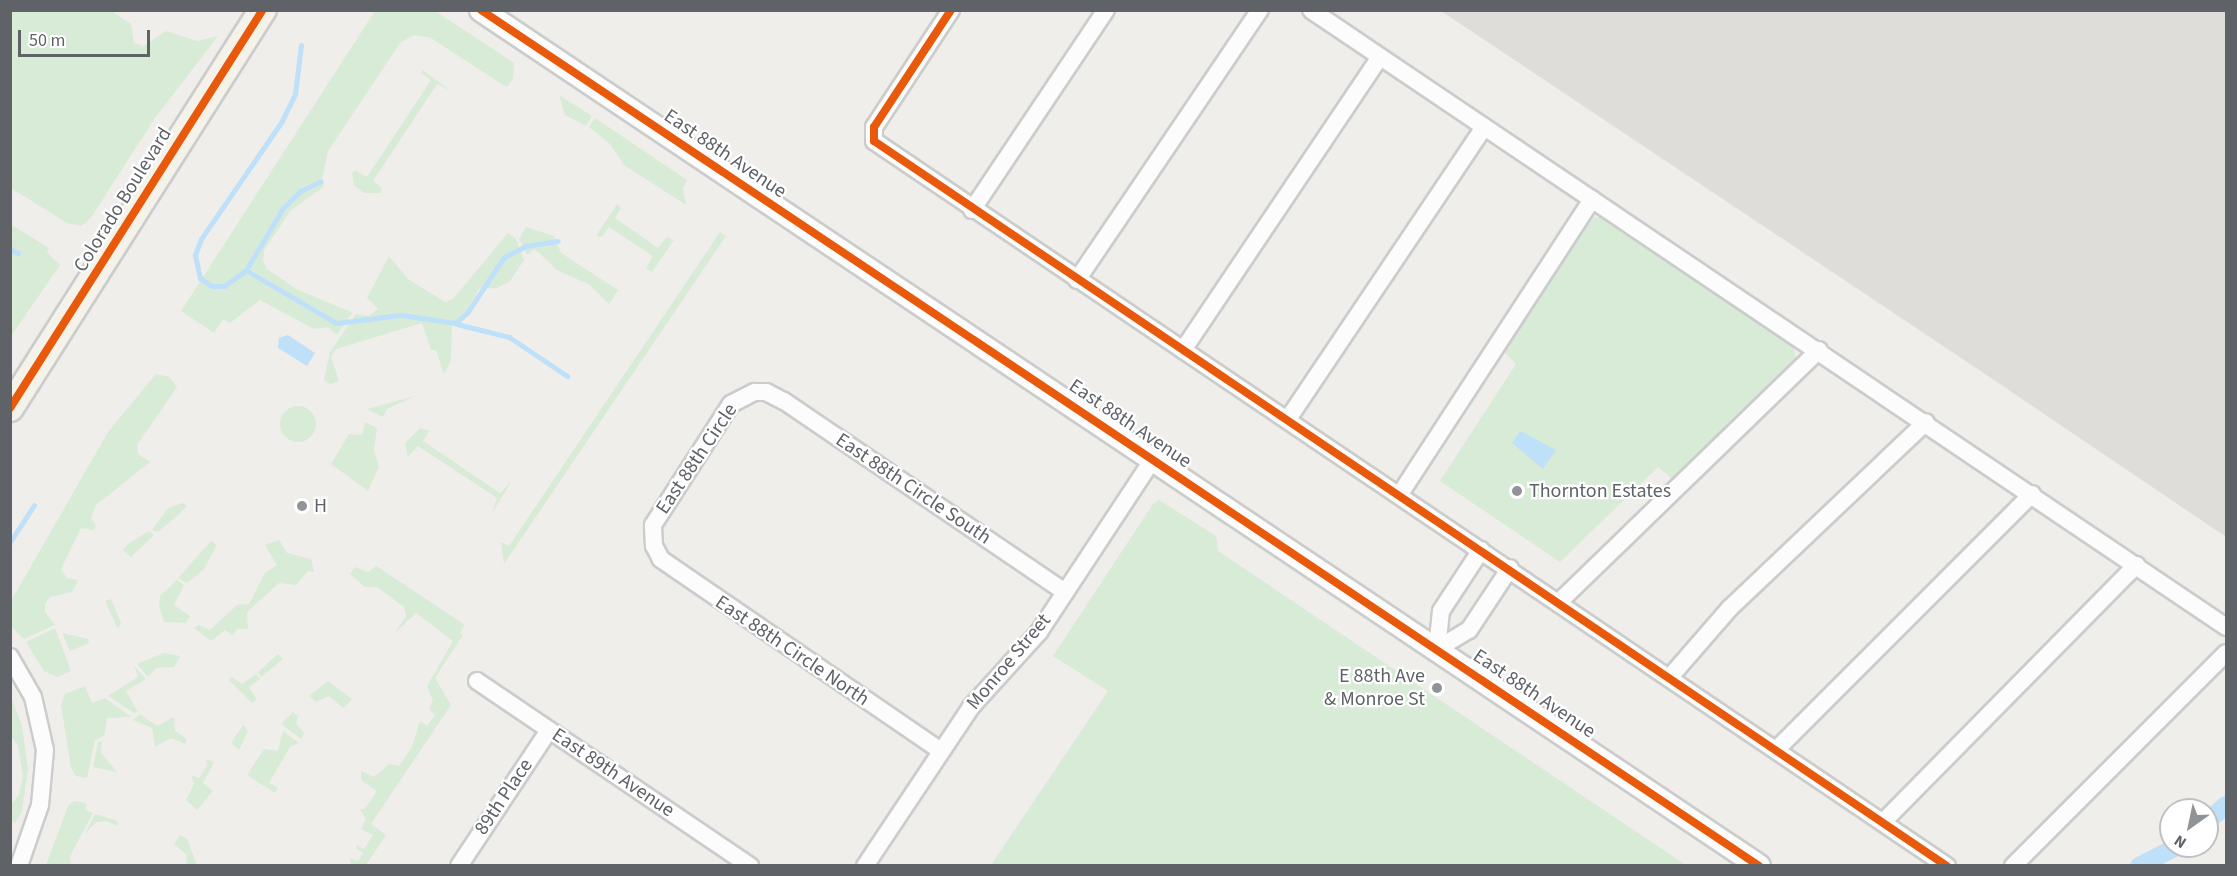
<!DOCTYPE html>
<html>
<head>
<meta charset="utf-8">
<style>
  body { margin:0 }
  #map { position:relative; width:2237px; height:876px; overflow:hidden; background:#efeeea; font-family:"Source Sans 3",sans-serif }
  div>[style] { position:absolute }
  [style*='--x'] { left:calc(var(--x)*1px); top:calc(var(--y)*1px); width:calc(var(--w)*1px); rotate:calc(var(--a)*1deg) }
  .industrial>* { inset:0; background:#dfddda }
  .green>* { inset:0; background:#d8ebd6 }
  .round { border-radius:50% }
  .water>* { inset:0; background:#bfe0f9 }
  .stream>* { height:5px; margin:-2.5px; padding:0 2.5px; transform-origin:2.5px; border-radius:2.5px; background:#bfe0f9 }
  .canal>* { height:18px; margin:-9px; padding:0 9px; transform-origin:9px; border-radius:9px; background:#bfe0f9 }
  .roads { filter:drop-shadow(2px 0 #cbcccc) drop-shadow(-2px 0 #cbcccc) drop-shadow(0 2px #cbcccc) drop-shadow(0 -2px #cbcccc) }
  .minor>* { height:16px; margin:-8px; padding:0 8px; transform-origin:8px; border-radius:8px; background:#fdfcfc }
  .secondary>* { height:22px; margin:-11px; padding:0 11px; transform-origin:11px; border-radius:11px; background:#fdfcfc }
  .primary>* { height:26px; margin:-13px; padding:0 13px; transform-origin:13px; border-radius:13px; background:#f4f2e9 }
  .cycleway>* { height:8px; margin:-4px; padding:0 4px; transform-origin:4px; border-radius:4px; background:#e8590c }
  .dots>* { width:16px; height:16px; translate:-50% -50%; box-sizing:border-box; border:3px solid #fff; border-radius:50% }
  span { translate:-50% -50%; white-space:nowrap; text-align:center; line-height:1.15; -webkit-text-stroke:4.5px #fff; paint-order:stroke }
  .street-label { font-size:20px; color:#5f6368 }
  .poi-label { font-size:20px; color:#5f6368 }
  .left { translate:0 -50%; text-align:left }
  .right { translate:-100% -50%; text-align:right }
  .frame { position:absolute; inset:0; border:12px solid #5f6368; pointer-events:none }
  .north { position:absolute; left:2159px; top:798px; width:60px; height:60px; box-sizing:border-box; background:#fff; border:2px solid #bfc1c3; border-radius:50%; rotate:213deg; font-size:16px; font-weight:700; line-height:24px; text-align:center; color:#5f6368 }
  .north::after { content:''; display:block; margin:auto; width:21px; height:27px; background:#919496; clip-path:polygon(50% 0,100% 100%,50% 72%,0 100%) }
  .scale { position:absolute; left:18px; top:30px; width:132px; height:27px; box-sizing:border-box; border:3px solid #5f6368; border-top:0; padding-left:8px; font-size:18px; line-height:21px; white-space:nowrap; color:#5f6368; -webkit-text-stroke:4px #fff; paint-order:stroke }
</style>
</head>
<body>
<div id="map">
  <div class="industrial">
    <i style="clip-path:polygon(1441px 11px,2226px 11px,2226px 537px,2003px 386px)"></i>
  </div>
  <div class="green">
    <i style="clip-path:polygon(10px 11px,111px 11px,131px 24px,134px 43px,144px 46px,166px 31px,197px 41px,218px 36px,155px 118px,90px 219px,81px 226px,67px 223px,11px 188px)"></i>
    <i style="clip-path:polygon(375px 11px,435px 11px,514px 63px,513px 79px,507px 87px,503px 85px,431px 38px,414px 35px,400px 43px,328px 151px,322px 179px,301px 188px,282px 206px,244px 270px,324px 319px,344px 325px,337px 335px,328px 327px,314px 329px,260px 300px,230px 323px,223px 319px,214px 333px,181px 311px)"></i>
    <i style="clip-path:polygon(423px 70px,451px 91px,437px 84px,373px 181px,382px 188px,381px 193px,364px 193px,354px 185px,352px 173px,355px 170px,367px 177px,431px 80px,421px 73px)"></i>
    <i style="clip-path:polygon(559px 95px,592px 116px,586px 126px,565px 115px)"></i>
    <i style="clip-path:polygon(595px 118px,687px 180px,683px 188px,686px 205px,624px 165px,610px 144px,589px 127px)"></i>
    <i style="clip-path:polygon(322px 183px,324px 187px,291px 210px,264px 250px,263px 261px,267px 269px,296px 289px,353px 313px,344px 323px,332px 320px,249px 268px,291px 200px,306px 188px)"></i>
    <i style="clip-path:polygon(617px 204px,621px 208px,615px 218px,658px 248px,667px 237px,674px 240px,652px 272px,646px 268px,653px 256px,609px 227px,602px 237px,596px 236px)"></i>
    <i style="clip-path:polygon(1594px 217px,1603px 218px,1793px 346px,1796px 358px,1674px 480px,1658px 467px,1560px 562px,1440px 481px,1516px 364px,1503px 351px,1504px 347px)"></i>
    <i style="clip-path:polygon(10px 224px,49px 248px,47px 252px,60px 265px,11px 336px)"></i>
    <i style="clip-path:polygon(526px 227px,554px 236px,561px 253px,618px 290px,609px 304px,590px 285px,557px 270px,538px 252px,534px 249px,527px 255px,519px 239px)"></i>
    <i style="clip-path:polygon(720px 232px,726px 236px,504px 564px,501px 542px,509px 546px)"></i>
    <i style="clip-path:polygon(508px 233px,516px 239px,524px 260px,510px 281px,497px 288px,479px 289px,466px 311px,452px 324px,451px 360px,444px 374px,436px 350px,431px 350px,422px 323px,336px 349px,331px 357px,339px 381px,330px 384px,324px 380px,330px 352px,356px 314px,369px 316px,378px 309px,367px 298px,389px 256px,408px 279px,445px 302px,453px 299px)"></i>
    <i style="clip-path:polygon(156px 374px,169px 377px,177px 387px,137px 445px,138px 454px,150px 462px,96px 505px,91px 518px,96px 526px,94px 530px,81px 528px,61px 569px,67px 578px,78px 580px,72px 592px,50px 597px,45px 604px,45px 612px,55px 625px,24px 639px,11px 626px,11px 601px,108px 432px)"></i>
    <i style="clip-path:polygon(415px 396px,387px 409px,383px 417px,367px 409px)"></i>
    <i class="round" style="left:280px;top:406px;width:36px;height:36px"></i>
    <i style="clip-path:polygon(365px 422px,377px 428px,374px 450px,379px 467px,368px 491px,331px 464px,349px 434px,362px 435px)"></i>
    <i style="clip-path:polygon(420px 428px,429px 431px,423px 441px,500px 493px,511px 482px,492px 513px,497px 498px,418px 446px,408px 457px,405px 443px)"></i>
    <i style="clip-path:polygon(1159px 500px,1216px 536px,1218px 551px,1686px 865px,991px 865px,1108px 691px,1053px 656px,1153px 504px)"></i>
    <i style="clip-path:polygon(183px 503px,187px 506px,175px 518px,158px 532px,152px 530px,168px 508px)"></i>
    <i style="clip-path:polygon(149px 531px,154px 535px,131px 557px,125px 552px,123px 549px,128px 544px)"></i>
    <i style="clip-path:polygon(279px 540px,287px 553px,311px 559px,314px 572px,308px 571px,296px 585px,279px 583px,247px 612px,248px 629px,238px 629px,232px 635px,225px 630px,211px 641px,194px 628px,199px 625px,210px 630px,237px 605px,249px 604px,265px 573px,277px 565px,265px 545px)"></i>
    <i style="clip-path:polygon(211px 541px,217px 545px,204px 569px,187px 583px,178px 578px)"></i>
    <i style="clip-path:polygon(376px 566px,465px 625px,460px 633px,463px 635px,435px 678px,451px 705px,371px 824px,386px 835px,366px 865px,351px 865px,350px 858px,358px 861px,363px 853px,356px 848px,357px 845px,364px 849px,373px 835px,361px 829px,366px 819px,360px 809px,365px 809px,377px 791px,361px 780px,361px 771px,374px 777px,389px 764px,399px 766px,412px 747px,420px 721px,427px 726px,435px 715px,429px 709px,433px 701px,427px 686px,453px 641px,416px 613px,395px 633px,406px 616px,404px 607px,377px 587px,365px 587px,350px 574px,355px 567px,368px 572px)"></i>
    <i style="clip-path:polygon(177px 580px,184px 585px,174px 605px,190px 616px,186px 623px,164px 622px,159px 605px,160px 596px)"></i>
    <i style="clip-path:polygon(111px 599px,121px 623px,118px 629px,105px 601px)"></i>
    <i style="clip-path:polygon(55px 628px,71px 671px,57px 677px,44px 671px,26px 642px)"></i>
    <i style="clip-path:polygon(62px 633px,88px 639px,89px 643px,70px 651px)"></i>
    <i style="clip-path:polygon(164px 653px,180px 656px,174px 667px,156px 668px,148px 677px,137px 664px)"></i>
    <i style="clip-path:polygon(278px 654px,283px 659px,261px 677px,258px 672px)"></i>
    <i style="clip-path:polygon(134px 666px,146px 679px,126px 691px,138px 712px,134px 713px,108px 696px,138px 677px)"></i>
    <i style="clip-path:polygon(256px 674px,260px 679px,249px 687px,257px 700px,252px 703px,229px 680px,232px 677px,242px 684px)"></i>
    <i style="clip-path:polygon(328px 681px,352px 699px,343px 708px,329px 696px,316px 702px,309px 696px)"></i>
    <i style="clip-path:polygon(85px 686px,92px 703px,105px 698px,131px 717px,107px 718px,104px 736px,95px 740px,87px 778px,76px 776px,71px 768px,61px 705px,65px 694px)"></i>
    <i style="clip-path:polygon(11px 697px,22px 726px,28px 769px,22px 811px,15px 823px,11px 820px,11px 805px,19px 795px,23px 776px,18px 746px,11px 735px)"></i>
    <i style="clip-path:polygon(293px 712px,298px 716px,296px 724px,305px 733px,301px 739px,281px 724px)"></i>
    <i style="clip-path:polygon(140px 714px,157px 726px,174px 717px,175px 731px,187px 739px,185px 744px,171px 738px,155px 747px,152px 728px,133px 720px)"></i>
    <i style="clip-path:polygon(236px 715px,248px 731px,239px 750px,231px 743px,243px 725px)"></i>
    <i style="clip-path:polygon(283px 731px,299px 743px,290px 747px,269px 783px,278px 788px,275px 793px,247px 775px,264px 749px,278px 751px)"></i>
    <i style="clip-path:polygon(102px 741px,101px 753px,117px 772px,93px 767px,98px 742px)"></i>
    <i style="clip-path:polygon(206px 759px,214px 762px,203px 783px,213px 791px,197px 810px,186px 800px,194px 784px,191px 775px,199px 778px,207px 766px)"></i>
    <i style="clip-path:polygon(74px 801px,87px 803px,85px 810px,93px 813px,70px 856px,71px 865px,46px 865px,68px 806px)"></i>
    <i style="clip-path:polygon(95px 814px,118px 821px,117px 826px,107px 821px,96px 822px,85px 834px)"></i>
    <i style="clip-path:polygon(180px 835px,187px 839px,197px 865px,186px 865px,187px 855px,174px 844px)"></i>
  </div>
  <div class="water">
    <i style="clip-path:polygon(288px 335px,315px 353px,307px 366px,278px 348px,279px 338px)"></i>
    <i style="clip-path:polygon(1520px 431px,1556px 450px,1543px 469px,1512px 443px)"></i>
  </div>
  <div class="stream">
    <i style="--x:301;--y:45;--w:49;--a:97"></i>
    <i style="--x:295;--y:94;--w:30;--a:116"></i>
    <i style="--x:282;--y:121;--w:143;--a:124.5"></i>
    <i style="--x:201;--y:239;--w:17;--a:111"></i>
    <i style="--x:195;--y:255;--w:24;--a:78"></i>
    <i style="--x:200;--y:278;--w:14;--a:34"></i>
    <i style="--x:212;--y:286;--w:12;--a:0"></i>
    <i style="--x:224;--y:286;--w:27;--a:-36"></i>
    <i style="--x:246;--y:270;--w:72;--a:-59.2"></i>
    <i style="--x:283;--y:208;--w:24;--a:-45"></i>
    <i style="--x:300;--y:191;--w:23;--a:-25"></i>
    <i style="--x:10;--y:249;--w:9;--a:27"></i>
    <i style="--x:246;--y:270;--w:104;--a:30.5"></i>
    <i style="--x:336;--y:323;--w:65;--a:-7"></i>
    <i style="--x:401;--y:315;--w:55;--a:8.4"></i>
    <i style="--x:455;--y:323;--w:16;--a:-40"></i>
    <i style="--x:467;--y:313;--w:67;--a:-56.5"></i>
    <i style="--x:504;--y:257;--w:25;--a:-27"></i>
    <i style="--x:526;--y:246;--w:32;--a:-9"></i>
    <i style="--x:457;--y:324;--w:54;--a:14"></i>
    <i style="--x:509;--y:337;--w:70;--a:33.9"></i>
    <i style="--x:10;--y:542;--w:44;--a:-57"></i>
  </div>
  <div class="canal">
    <i style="--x:2207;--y:822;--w:25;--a:-42"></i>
    <i style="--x:2139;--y:866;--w:44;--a:-27.1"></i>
  </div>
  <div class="roads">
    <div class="minor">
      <i style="--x:951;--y:10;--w:140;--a:123.3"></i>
      <i style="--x:874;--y:127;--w:14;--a:90"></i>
      <i style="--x:874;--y:141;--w:1295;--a:34.05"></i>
      <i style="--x:1311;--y:10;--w:1104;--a:33.99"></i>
      <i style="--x:972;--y:210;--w:241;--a:-56.2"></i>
      <i style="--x:1077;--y:280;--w:326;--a:-55.9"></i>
      <i style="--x:1183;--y:350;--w:353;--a:-56.1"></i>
      <i style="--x:1288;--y:419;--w:352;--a:-56.1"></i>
      <i style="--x:1400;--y:494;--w:352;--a:-56.9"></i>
      <i style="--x:1559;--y:602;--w:362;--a:-44.1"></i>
      <i style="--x:1437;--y:649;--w:37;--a:-31"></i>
      <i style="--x:1469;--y:630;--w:74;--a:-56.5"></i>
      <i style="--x:1437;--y:649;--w:38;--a:-84"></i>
      <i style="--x:1441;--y:611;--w:73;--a:-56.7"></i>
      <i style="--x:10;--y:657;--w:46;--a:60.1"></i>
      <i style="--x:33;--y:697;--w:54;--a:77.2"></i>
      <i style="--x:45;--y:750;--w:55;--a:95.2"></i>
      <i style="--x:40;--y:805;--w:65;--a:109"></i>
      <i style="--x:1670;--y:677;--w:91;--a:-49"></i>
      <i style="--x:1730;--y:608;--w:270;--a:-43.5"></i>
      <i style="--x:477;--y:681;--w:330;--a:34.1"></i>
      <i style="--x:1776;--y:750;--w:362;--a:-45"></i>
      <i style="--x:941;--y:751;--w:340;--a:-145.6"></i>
      <i style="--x:661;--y:559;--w:15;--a:-118"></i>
      <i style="--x:654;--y:546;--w:21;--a:-93"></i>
      <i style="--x:653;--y:525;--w:144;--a:-57.2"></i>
      <i style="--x:731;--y:404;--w:27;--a:-27"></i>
      <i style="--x:755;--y:392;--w:11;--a:0"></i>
      <i style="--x:766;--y:392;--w:20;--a:27"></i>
      <i style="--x:784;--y:401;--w:340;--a:34.2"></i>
      <i style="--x:1883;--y:822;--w:361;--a:-45.4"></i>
      <i style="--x:459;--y:866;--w:163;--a:-56.5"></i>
      <i style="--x:865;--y:866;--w:191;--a:-56.3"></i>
      <i style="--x:971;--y:707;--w:101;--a:-47.8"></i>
      <i style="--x:1039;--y:632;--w:207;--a:-56.6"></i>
      <i style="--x:2013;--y:866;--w:301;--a:-45"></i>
    </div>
    <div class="secondary">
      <i style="--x:481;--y:10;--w:1538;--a:33.81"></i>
    </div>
    <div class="primary">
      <i style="--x:10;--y:408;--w:472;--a:-57.6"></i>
    </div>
  </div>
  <div class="cycleway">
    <i style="--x:481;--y:10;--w:1538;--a:33.81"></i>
    <i style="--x:951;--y:10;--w:140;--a:123.3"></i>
    <i style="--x:874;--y:127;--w:14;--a:90"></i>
    <i style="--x:874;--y:141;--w:1295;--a:34.05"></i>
    <i style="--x:10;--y:408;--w:472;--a:-57.6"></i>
  </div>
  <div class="dots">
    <i style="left:1517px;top:491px;background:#919496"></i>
    <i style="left:302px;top:506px;background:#919496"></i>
    <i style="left:1437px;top:688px;background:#919496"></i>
  </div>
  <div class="street-label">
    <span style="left:725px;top:154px;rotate:34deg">East 88th Avenue</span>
    <span style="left:123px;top:200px;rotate:-58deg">Colorado Boulevard</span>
    <span style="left:1130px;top:424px;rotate:34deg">East 88th Avenue</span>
    <span style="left:697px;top:459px;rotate:-56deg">East 88th Circle</span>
    <span style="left:913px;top:489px;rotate:34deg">East 88th Circle South</span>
    <span style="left:792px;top:651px;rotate:34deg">East 88th Circle North</span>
    <span style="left:1009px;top:662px;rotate:-50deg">Monroe Street</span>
    <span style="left:1534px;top:694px;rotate:34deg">East 88th Avenue</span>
    <span style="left:613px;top:773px;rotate:34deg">East 89th Avenue</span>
    <span style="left:504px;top:797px;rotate:-56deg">89th Place</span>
  </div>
  <div class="poi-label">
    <span class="left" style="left:1529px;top:491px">Thornton Estates</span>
    <span class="left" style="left:314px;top:506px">H</span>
    <span class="right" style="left:1425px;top:688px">E 88th Ave<br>&amp; Monroe St</span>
  </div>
  <div class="frame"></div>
  <div class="north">N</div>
  <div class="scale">50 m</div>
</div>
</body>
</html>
